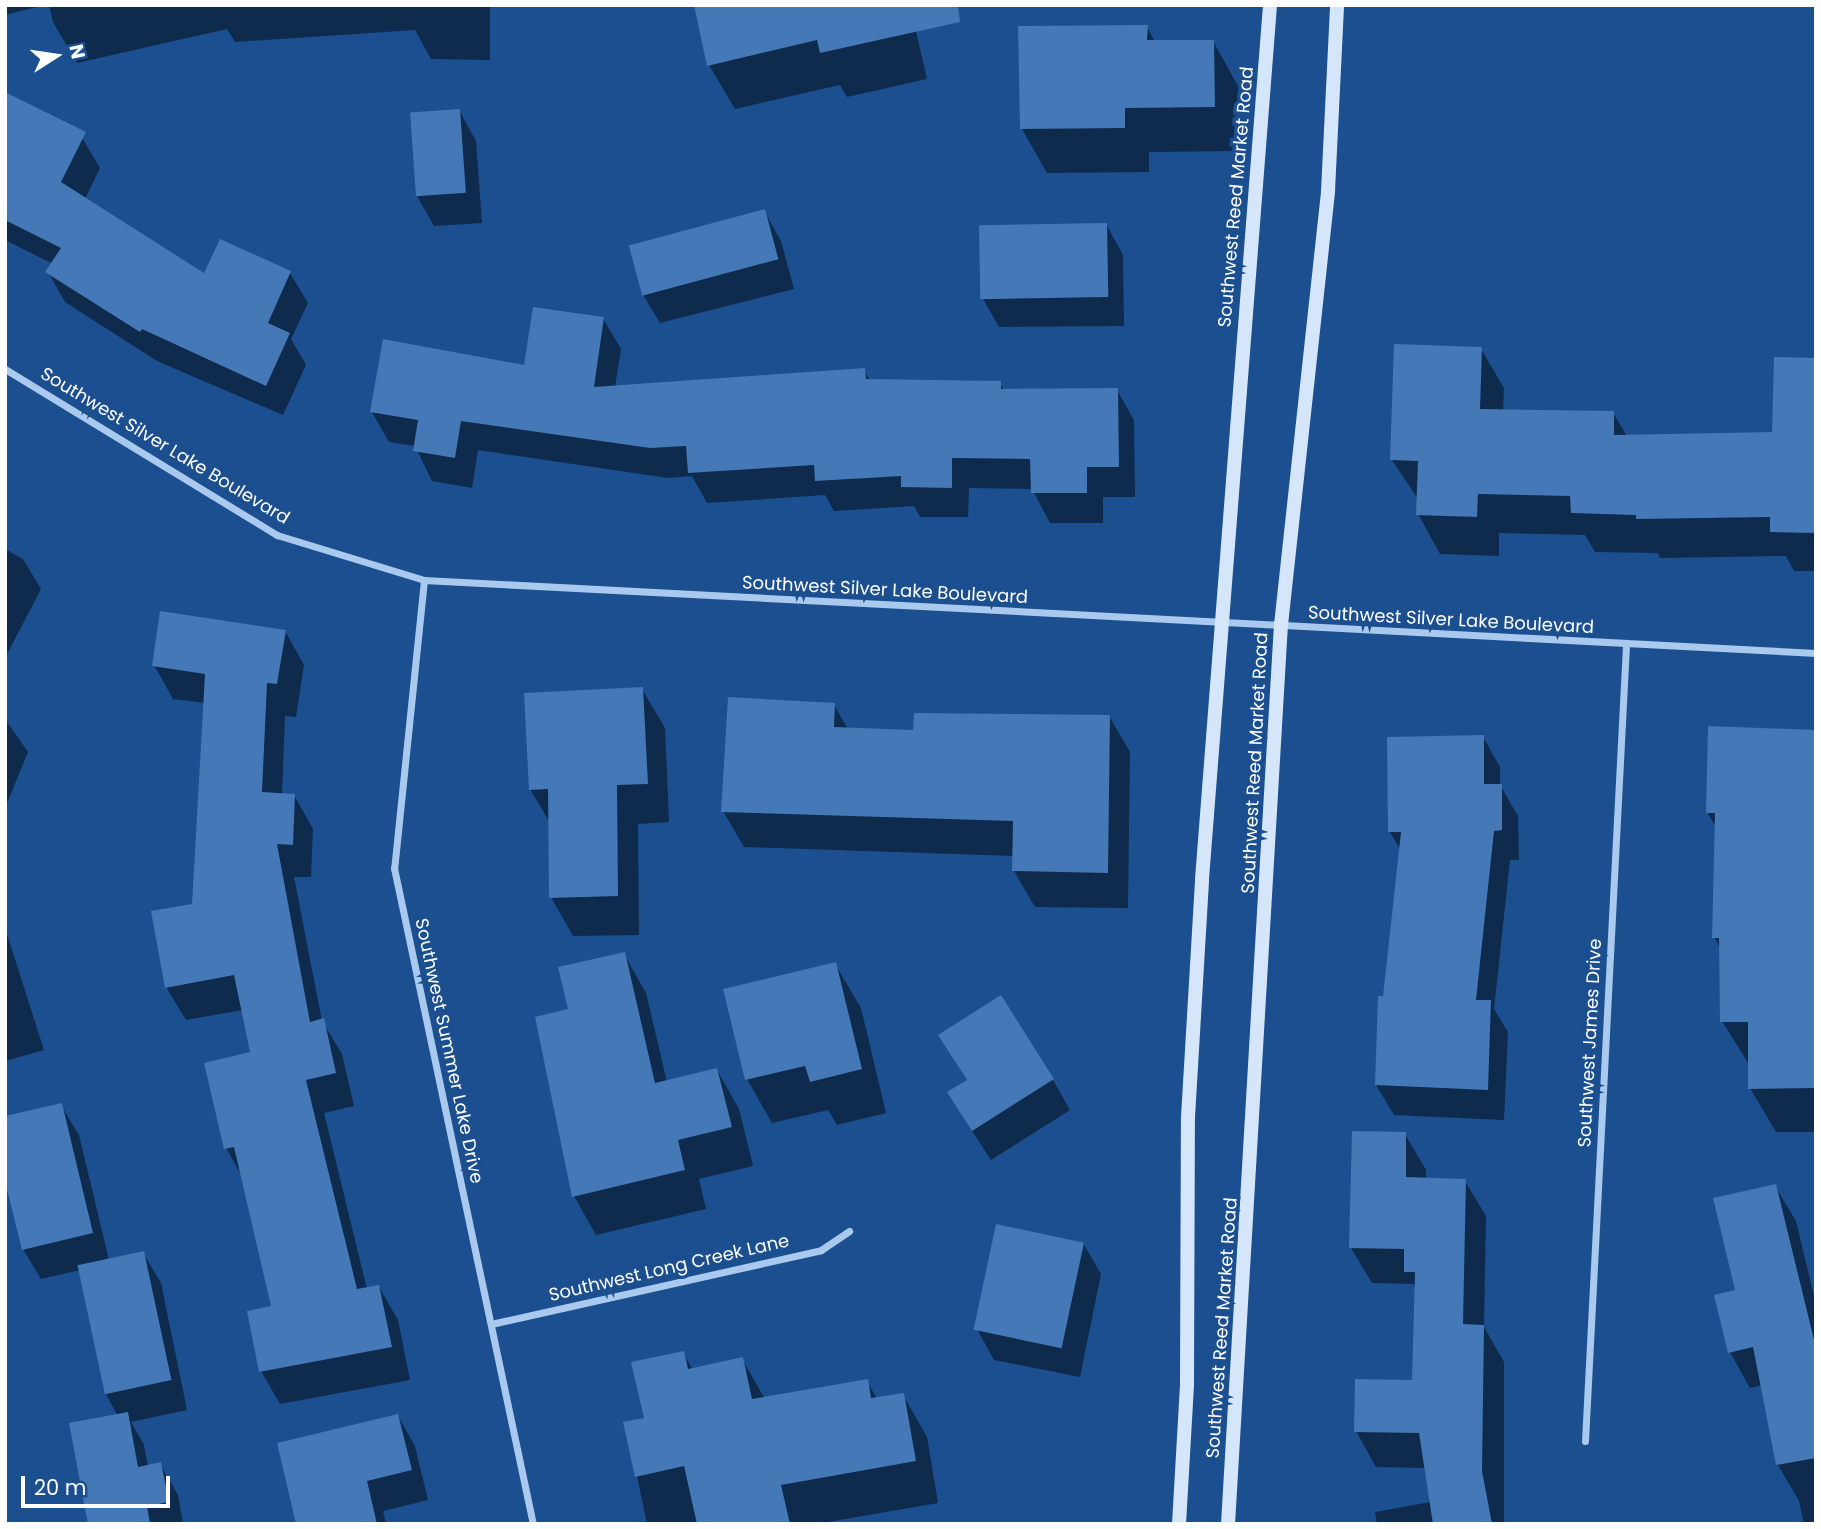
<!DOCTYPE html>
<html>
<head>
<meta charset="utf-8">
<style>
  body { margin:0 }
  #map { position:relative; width:1821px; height:1529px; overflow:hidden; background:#1b4f8f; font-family:Poppins,sans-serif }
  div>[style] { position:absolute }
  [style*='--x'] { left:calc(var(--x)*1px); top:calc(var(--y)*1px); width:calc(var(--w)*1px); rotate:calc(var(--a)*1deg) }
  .shadow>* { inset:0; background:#0007 }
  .building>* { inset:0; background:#4478b7; transform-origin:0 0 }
  .minor>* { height:7px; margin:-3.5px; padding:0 3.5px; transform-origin:3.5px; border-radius:3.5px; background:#a9c9ee }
  .secondary>* { height:14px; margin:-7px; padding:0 7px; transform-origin:7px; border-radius:7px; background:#d6e6fa }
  span { translate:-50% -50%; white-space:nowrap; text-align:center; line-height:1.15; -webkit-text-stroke:7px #1b4f8f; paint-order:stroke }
  .street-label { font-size:18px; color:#fff }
  .frame { position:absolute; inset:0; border:7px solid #fff; pointer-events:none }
  .north { position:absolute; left:21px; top:21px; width:70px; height:70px; -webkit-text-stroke:5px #1b4f8f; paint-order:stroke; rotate:78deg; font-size:19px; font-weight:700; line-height:28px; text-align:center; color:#fff }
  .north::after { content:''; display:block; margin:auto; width:24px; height:32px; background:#fff; clip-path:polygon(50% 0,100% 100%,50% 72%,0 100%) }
  .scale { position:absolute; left:21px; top:1476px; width:149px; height:32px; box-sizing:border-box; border:4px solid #fff; border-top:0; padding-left:9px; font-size:21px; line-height:24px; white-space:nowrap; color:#fff; -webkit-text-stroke:5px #1b4f8f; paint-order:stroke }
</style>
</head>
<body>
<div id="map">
  <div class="shadow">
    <i style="clip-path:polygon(5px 5px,45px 5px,5px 15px)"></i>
    <i style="clip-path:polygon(49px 5px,490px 5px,490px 60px,431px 59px,415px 30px,235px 42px,227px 29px,77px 63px,53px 22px)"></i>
    <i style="clip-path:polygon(910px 5px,927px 79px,847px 97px,840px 85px,735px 109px,709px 65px)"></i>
    <i style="clip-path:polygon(1147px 27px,1155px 42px,1213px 41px,1238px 86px,1239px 151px,1149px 152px,1149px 172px,1047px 173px,1022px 129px)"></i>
    <i style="clip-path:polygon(5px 94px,82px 138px,100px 168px,85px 199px,205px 276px,290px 273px,308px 303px,291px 339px,306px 365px,283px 415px,157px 361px,65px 302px,48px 272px,53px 264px,5px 240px)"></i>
    <i style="clip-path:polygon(459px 110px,476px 141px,482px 223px,434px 226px,417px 196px)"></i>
    <i style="clip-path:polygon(764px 211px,781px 241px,794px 289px,660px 323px,642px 293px)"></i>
    <i style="clip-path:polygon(1106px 224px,1123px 255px,1124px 326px,999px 327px,982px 297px)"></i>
    <i style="clip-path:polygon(603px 319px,621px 349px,615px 387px,864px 370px,870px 381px,1000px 383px,1004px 390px,1117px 390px,1134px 420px,1135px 497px,1103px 497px,1103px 523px,1050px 523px,1032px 489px,969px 488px,968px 517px,920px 517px,914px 506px,834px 511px,825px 495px,707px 503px,692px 476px,668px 478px,478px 450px,472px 488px,432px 481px,415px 446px,389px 442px,372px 412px,526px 367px)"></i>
    <i style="clip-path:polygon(1481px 349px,1504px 388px,1503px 411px,1613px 413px,1627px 436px,1774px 433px,1816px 360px,1816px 571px,1794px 571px,1786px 556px,1660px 558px,1658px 553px,1595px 552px,1585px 535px,1499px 533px,1499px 556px,1440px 554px,1418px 514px,1418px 499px,1392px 460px)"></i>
    <i style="clip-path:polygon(5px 549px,23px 559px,41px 589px,5px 658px)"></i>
    <i style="clip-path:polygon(285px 631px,304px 665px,296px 717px,285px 716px,282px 795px,294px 795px,313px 829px,311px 877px,294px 877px,322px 1021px,342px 1054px,354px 1106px,324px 1113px,367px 1289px,379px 1287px,398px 1320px,410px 1380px,280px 1404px,261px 1371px,273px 1308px,243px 1178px,226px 1148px,252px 1054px,243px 1010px,186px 1020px,166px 987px,194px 905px,205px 703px,173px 699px,154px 665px)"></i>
    <i style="clip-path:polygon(642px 689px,665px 728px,669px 822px,638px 824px,639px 935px,573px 936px,551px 897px,550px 823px,530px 789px)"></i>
    <i style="clip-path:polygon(834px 705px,848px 729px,915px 732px,1109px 716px,1130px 752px,1128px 908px,1035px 907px,1014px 871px,1014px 856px,744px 847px,723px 811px)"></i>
    <i style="clip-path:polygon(5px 719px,28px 752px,5px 808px)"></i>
    <i style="clip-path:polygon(1816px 731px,1816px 1132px,1776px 1132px,1750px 1088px,1750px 1066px,1722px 1021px,1721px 950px,1714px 937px,1717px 829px,1707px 812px)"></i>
    <i style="clip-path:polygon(1483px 737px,1500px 767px,1500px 785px,1518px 816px,1519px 860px,1510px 860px,1494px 1009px,1508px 1032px,1504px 1120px,1394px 1115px,1376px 1085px,1401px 851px,1390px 832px)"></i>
    <i style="clip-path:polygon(5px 928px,44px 1050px,5px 1061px)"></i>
    <i style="clip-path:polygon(624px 954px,646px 993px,667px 1082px,717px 1070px,739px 1109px,753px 1166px,699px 1179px,706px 1209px,596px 1235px,574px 1196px,570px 1010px)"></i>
    <i style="clip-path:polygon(835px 964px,861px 1008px,886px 1113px,837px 1125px,828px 1110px,772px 1123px,747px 1079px)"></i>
    <i style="clip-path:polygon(940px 1036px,1053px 1080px,1070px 1110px,991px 1160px,967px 1123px,968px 1082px)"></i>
    <i style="clip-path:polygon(61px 1105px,79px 1135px,109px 1260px,143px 1253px,161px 1283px,187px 1410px,131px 1422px,144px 1445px,148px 1467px,160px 1464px,178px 1495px,183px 1524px,89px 1524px,118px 1416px,105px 1393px,80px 1270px,41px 1279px,23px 1249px)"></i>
    <i style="clip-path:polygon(1405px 1134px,1426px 1170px,1426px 1180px,1465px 1181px,1486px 1216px,1484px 1327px,1504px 1362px,1504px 1524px,1377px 1524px,1375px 1512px,1431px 1502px,1426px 1468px,1376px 1467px,1356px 1431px,1414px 1382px,1416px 1289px,1413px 1284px,1372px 1283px,1351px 1248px)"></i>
    <i style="clip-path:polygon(1775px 1186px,1796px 1221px,1816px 1304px,1816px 1524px,1804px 1524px,1799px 1501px,1778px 1465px,1762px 1385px,1750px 1388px,1730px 1352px,1737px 1292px)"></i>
    <i style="clip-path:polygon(1083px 1243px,1101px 1274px,1080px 1377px,994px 1360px,977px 1329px)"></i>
    <i style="clip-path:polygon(683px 1353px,693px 1370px,742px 1359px,765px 1399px,867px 1381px,877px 1399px,903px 1395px,927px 1437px,938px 1503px,816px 1524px,647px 1524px,626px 1424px,646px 1420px)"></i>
    <i style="clip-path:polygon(398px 1416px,415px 1446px,428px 1500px,383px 1511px,386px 1524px,298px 1524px)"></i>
  </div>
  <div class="building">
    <i style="clip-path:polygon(694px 5px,958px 5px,960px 22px,820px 53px,817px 40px,707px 66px)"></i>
    <i style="clip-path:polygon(1148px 25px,1147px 40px,1214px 40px,1215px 107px,1125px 108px,1125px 128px,1020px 129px,1018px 26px)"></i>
    <i style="clip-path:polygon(5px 92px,86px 132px,61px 182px,204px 273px,220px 239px,291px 271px,268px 323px,290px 333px,266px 386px,142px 329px,140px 332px,45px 272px,61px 248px,5px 220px)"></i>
    <i style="left:460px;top:109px;width:84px;height:50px;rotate:86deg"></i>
    <i style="left:765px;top:209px;width:52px;height:141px;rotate:75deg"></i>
    <i style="left:1107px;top:223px;width:74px;height:128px;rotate:89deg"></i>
    <i style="clip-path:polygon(533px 307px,604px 317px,594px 387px,865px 368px,866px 379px,1001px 381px,1001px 389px,1118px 388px,1119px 467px,1087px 467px,1087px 493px,1031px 493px,1030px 459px,952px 458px,952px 488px,901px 487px,901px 476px,815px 481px,814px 465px,688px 473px,686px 446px,650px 448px,461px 421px,455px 458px,413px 451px,418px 420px,370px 412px,383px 339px,524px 365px)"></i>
    <i style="clip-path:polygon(1394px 344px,1482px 347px,1480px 409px,1614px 411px,1614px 435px,1772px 432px,1774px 357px,1816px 358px,1816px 533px,1770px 532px,1770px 517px,1636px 519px,1636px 515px,1571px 513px,1570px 496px,1478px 494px,1477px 517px,1416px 515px,1418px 461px,1390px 460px)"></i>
    <i style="clip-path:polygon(160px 611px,286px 630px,277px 684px,267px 683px,262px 792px,295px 794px,293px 845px,277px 844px,310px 1022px,324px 1018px,336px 1073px,306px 1080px,357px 1289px,379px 1285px,392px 1347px,259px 1372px,247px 1311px,271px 1306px,234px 1147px,224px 1149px,204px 1063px,250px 1052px,234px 975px,165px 988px,151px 911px,192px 904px,205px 674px,152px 666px)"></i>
    <i style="clip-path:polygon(643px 687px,648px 784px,617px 785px,618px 896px,549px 898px,548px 789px,529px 790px,524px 693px)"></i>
    <i style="clip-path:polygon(728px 697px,835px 703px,834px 727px,913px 730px,914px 713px,1110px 715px,1108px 873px,1012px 871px,1013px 821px,721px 812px)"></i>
    <i style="clip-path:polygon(1708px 726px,1816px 730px,1816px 1088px,1748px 1089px,1748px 1022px,1720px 1022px,1719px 938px,1712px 938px,1715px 813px,1706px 813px)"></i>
    <i style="clip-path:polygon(1484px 735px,1484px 784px,1502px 784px,1502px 830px,1494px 831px,1476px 1000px,1491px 1000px,1488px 1090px,1375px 1085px,1378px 996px,1383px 996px,1401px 832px,1388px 832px,1387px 737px)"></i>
    <i style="clip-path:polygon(625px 952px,655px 1083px,717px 1068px,732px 1127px,678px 1140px,685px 1170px,572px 1197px,535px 1017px,568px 1009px,558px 967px)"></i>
    <i style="clip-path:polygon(836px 962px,862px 1069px,810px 1082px,805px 1066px,745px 1080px,723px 989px)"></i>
    <i style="clip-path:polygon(1001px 995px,1054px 1079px,972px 1131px,947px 1092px,967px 1080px,938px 1035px)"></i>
    <i style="clip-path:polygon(62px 1103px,93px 1233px,22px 1250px,5px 1181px,5px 1116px)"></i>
    <i style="clip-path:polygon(1352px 1131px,1406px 1132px,1406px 1177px,1466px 1179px,1463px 1324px,1484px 1325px,1482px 1471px,1492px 1524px,1433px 1524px,1419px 1433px,1354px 1432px,1355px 1379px,1412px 1380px,1415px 1272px,1404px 1272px,1404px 1249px,1349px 1248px)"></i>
    <i style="clip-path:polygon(1776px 1184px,1816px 1348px,1816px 1458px,1776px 1465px,1753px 1347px,1728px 1353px,1714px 1295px,1735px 1290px,1713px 1198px)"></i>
    <i style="left:996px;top:1224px;width:90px;height:108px;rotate:12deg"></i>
    <i style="left:144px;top:1251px;width:132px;height:68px;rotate:78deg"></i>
    <i style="clip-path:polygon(684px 1351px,688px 1369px,743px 1357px,752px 1399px,868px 1379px,871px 1398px,904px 1393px,916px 1461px,781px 1485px,790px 1524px,697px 1524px,684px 1466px,635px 1477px,623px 1422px,644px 1418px,631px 1362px)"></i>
    <i style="clip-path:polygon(128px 1412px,138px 1467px,161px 1462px,169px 1502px,147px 1506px,150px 1524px,88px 1524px,69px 1423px)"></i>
    <i style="clip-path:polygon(398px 1414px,412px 1470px,367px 1481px,377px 1524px,296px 1524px,277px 1443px)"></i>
  </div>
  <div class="minor">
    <i style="--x:5;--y:369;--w:319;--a:31.4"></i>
    <i style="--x:277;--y:535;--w:154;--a:17"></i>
    <i style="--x:424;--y:580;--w:1394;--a:3"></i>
    <i style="--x:424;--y:580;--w:290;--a:95.9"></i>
    <i style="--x:394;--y:868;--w:671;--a:78.04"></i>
    <i style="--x:491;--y:1324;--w:338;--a:-12.6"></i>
    <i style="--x:821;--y:1250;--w:34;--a:-34"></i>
    <i style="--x:1585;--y:1441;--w:796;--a:-87.05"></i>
  </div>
  <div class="secondary">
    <i style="--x:1179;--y:1524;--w:140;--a:-86.7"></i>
    <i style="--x:1187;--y:1384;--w:267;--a:-89.8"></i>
    <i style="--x:1188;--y:1117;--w:238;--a:-86.6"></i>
    <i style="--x:1202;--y:879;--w:877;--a:-85.55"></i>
    <i style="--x:1228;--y:1524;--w:901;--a:-86.63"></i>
    <i style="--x:1281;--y:625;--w:437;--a:-83.8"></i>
    <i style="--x:1328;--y:191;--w:186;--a:-87.2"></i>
  </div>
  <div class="street-label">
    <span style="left:1236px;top:197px;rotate:-85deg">Southwest Reed Market Road</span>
    <span style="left:165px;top:446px;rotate:31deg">Southwest Silver Lake Boulevard</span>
    <span style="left:885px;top:590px;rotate:3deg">Southwest Silver Lake Boulevard</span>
    <span style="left:1451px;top:620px;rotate:3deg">Southwest Silver Lake Boulevard</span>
    <span style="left:1255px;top:763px;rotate:-87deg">Southwest Reed Market Road</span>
    <span style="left:1590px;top:1043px;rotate:-87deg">Southwest James Drive</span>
    <span style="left:449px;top:1051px;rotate:78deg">Southwest Summer Lake Drive</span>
    <span style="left:669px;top:1268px;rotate:-13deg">Southwest Long Creek Lane</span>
    <span style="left:1222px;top:1328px;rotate:-86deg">Southwest Reed Market Road</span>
  </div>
  <div class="frame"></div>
  <div class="north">N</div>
  <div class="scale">20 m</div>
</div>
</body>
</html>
